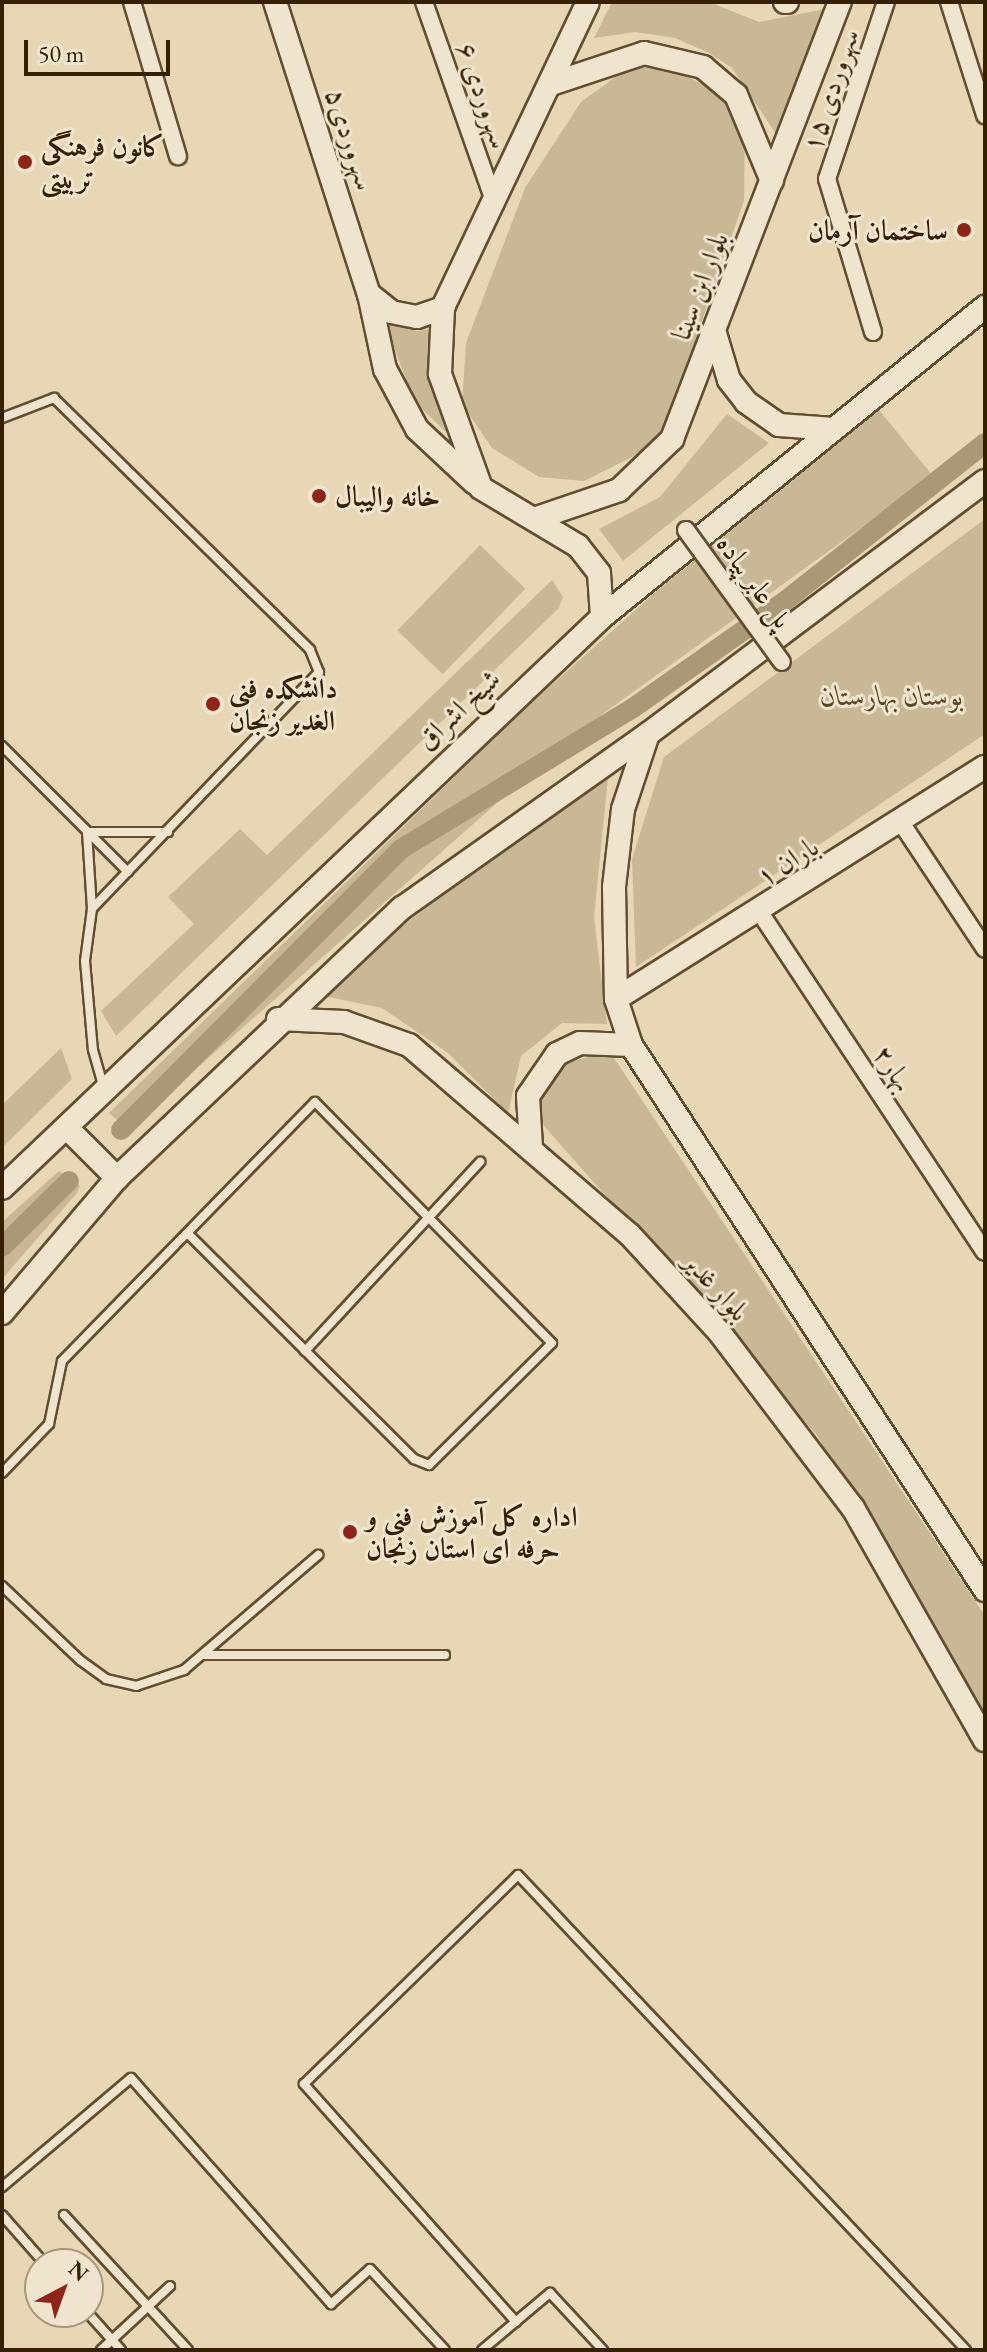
<!DOCTYPE html>
<html>
<head>
<meta charset="utf-8">
<style>
  body { margin:0 }
  #map { position:relative; width:987px; height:2352px; overflow:hidden; background:#e7d7b4; font-family:"EB Garamond",Amiri,serif }
  div>[style] { position:absolute }
  [style*='--x'] { left:calc(var(--x)*1px); top:calc(var(--y)*1px); width:calc(var(--w)*1px); rotate:calc(var(--a)*1deg) }
  .green>* { inset:0; background:#c9b896; transform-origin:0 0 }
  .canal>* { height:20px; margin:-10px; padding:0 10px; transform-origin:10px; border-radius:10px; background:#a97 }
  .roads { filter:drop-shadow(2px 0 #624e2e) drop-shadow(-2px 0 #624e2e) drop-shadow(0 2px #624e2e) drop-shadow(0 -2px #624e2e) }
  .lane>* { height:8px; margin:-4px; padding:0 4px; transform-origin:4px; border-radius:4px; background:#efe5ce }
  .street>* { height:16px; margin:-8px; padding:0 8px; transform-origin:8px; border-radius:8px; background:#efe5ce }
  .secondary>* { height:22px; margin:-11px; padding:0 11px; transform-origin:11px; border-radius:11px; background:#efe5ce }
  .bridges { filter:drop-shadow(2px 0 #624e2e) drop-shadow(-2px 0 #624e2e) drop-shadow(0 2px #624e2e) drop-shadow(0 -2px #624e2e) }
  .street-bridge>* { height:16px; margin:-8px; padding:0 8px; transform-origin:8px; border-radius:8px; background:#efe5ce }
  .dots>* { width:22px; height:22px; translate:-50% -50%; box-sizing:border-box; border:4px solid #efe5ce; border-radius:50% }
  span { translate:-50% -50%; white-space:nowrap; text-align:center; line-height:1.15; -webkit-text-stroke:6px #efe5ce; paint-order:stroke }
  .street-label { font-size:28px; color:#352001 }
  .poi-label { font-size:28px; color:#352001; font-weight:700 }
  .left { translate:0 -50%; text-align:left }
  .right { translate:-100% -50%; text-align:right }
  .park-label { font-size:28px; color:#5a4626; font-style:italic }
  .frame { position:absolute; inset:0; border:4px solid #352001; pointer-events:none }
  .north { position:absolute; left:24px; top:2248px; width:80px; height:80px; box-sizing:border-box; background:#efe5ce; border:2px solid #a5967c; border-radius:50%; rotate:41deg; font-size:22px; font-weight:700; line-height:32px; text-align:center; color:#352001 }
  .north::after { content:''; display:block; margin:auto; width:28px; height:36px; background:#8f2418; clip-path:polygon(50% 0,100% 100%,50% 72%,0 100%) }
  .scale { position:absolute; left:24px; top:40px; width:146px; height:36px; box-sizing:border-box; border:4px solid #352001; border-top:0; padding-left:10px; font-size:24px; line-height:28px; white-space:nowrap; color:#352001; -webkit-text-stroke:6px #efe5ce; paint-order:stroke }
</style>
</head>
<body>
<div id="map">
  <div class="green">
    <i style="clip-path:polygon(612px 2px,709px 2px,759px 22px,825px 9px,776px 134px,732px 68px,709px 53px,675px 38px,635px 32px,594px 38px)"></i>
    <i style="clip-path:polygon(664px 65px,722px 94px,745px 131px,744px 201px,699px 329px,697px 358px,673px 422px,652px 447px,584px 481px,539px 477px,492px 448px,462px 404px,466px 343px,525px 188px,581px 102px,625px 70px)"></i>
    <i style="clip-path:polygon(383px 319px,417px 331px,435px 328px,432px 378px,450px 436px,415px 402px)"></i>
    <i style="clip-path:polygon(879px 410px,933px 476px,575px 734px,128px 1129px,109px 1113px,517px 716px,658px 590px)"></i>
    <i style="clip-path:polygon(727px 414px,769px 443px,623px 561px,599px 529px,660px 497px)"></i>
    <i style="clip-path:polygon(985px 519px,985px 734px,636px 967px,632px 859px,664px 757px)"></i>
    <i style="left:480px;top:545px;width:63px;height:119px;rotate:44deg"></i>
    <i style="clip-path:polygon(552px 580px,563px 597px,559px 608px,116px 1036px,101px 1011px,194px 924px,168px 897px,240px 829px,267px 855px)"></i>
    <i style="clip-path:polygon(609px 768px,594px 917px,607px 1024px,562px 1023px,521px 1056px,508px 1113px,448px 1053px,382px 1008px,314px 994px)"></i>
    <i style="clip-path:polygon(61px 1048px,72px 1079px,2px 1148px,2px 1105px)"></i>
    <i style="clip-path:polygon(610px 1052px,985px 1616px,985px 1714px,816px 1434px,544px 1126px,538px 1091px,552px 1066px)"></i>
    <i style="clip-path:polygon(59px 1171px,80px 1186px,77px 1193px,2px 1279px,2px 1222px)"></i>
  </div>
  <div class="canal">
    <i style="--x:121;--y:1130;--w:397;--a:-45.1"></i>
    <i style="--x:401;--y:849;--w:271;--a:-31.3"></i>
    <i style="--x:633;--y:708;--w:186;--a:-35.1"></i>
    <i style="--x:785;--y:601;--w:255;--a:-38.3"></i>
    <i style="--x:2;--y:1247;--w:94;--a:-44.6"></i>
  </div>
  <div class="roads">
    <div class="lane">
      <i style="--x:2;--y:418;--w:56;--a:-21"></i>
      <i style="--x:54;--y:398;--w:359;--a:44.5"></i>
      <i style="--x:310;--y:650;--w:24;--a:68"></i>
      <i style="--x:319;--y:672;--w:328;--a:133.8"></i>
      <i style="--x:92;--y:909;--w:52;--a:97.7"></i>
      <i style="--x:85;--y:961;--w:89;--a:84.9"></i>
      <i style="--x:93;--y:1050;--w:41;--a:74.2"></i>
      <i style="--x:2;--y:746;--w:178;--a:45"></i>
      <i style="--x:92;--y:909;--w:77;--a:-93.7"></i>
      <i style="--x:87;--y:832;--w:81;--a:0"></i>
      <i style="--x:305;--y:1351;--w:258;--a:-47.2"></i>
      <i style="--x:2;--y:1473;--w:68;--a:-46.2"></i>
      <i style="--x:49;--y:1424;--w:64;--a:-78.3"></i>
      <i style="--x:62;--y:1361;--w:362;--a:-45.7"></i>
      <i style="--x:315;--y:1102;--w:338;--a:45.5"></i>
      <i style="--x:552;--y:1343;--w:173;--a:135.2"></i>
      <i style="--x:429;--y:1465;--w:16;--a:-158"></i>
      <i style="--x:414;--y:1459;--w:317;--a:-135.1"></i>
      <i style="--x:2;--y:1586;--w:108;--a:43.5"></i>
      <i style="--x:80;--y:1660;--w:32;--a:36"></i>
      <i style="--x:106;--y:1679;--w:31;--a:13"></i>
      <i style="--x:136;--y:1686;--w:51;--a:-18.4"></i>
      <i style="--x:184;--y:1670;--w:177;--a:-40.6"></i>
      <i style="--x:203;--y:1655;--w:242;--a:0"></i>
      <i style="--x:2;--y:2187;--w:169;--a:-40.2"></i>
      <i style="--x:131;--y:2078;--w:302;--a:48.5"></i>
      <i style="--x:331;--y:2304;--w:52;--a:-41.9"></i>
      <i style="--x:370;--y:2269;--w:110;--a:47.2"></i>
      <i style="--x:2;--y:2215;--w:65;--a:48.7"></i>
      <i style="--x:64;--y:2215;--w:183;--a:47.4"></i>
      <i style="--x:87;--y:2312;--w:51;--a:48.2"></i>
      <i style="--x:516;--y:2322;--w:319;--a:-131.7"></i>
      <i style="--x:304;--y:2084;--w:299;--a:-44.3"></i>
      <i style="--x:518;--y:1875;--w:653;--a:46.68"></i>
      <i style="--x:101;--y:2350;--w:94;--a:-42.8"></i>
      <i style="--x:482;--y:2350;--w:89;--a:-40"></i>
      <i style="--x:550;--y:2293;--w:78;--a:47.1"></i>
    </div>
    <div class="street">
      <i style="--x:132;--y:2;--w:161;--a:73.4"></i>
      <i style="--x:424;--y:2;--w:214;--a:70.6"></i>
      <i style="--x:949;--y:2;--w:119;--a:72.3"></i>
      <i style="--x:873;--y:332;--w:160;--a:-106.7"></i>
      <i style="--x:827;--y:179;--w:187;--a:-71.6"></i>
      <i style="--x:902;--y:824;--w:150;--a:56.4"></i>
      <i style="--x:761;--y:914;--w:405;--a:56.5"></i>
    </div>
    <div class="secondary">
      <i style="--x:275;--y:2;--w:307;--a:72.2"></i>
      <i style="--x:369;--y:294;--w:77;--a:78"></i>
      <i style="--x:385;--y:369;--w:68;--a:61.9"></i>
      <i style="--x:417;--y:429;--w:79;--a:43"></i>
      <i style="--x:588;--y:2;--w:339;--a:115.4"></i>
      <i style="--x:443;--y:308;--w:66;--a:92.6"></i>
      <i style="--x:440;--y:374;--w:121;--a:70.2"></i>
      <i style="--x:481;--y:488;--w:113;--a:30.9"></i>
      <i style="--x:578;--y:546;--w:34;--a:52"></i>
      <i style="--x:599;--y:573;--w:44;--a:86.1"></i>
      <i style="--x:785;--y:2;--w:2;--a:0"></i>
      <i style="--x:551;--y:84;--w:98;--a:-18.4"></i>
      <i style="--x:644;--y:53;--w:61;--a:13.3"></i>
      <i style="--x:703;--y:67;--w:43;--a:40.3"></i>
      <i style="--x:736;--y:95;--w:93;--a:67.3"></i>
      <i style="--x:369;--y:294;--w:28;--a:39"></i>
      <i style="--x:391;--y:312;--w:26;--a:11"></i>
      <i style="--x:417;--y:317;--w:28;--a:-19"></i>
      <i style="--x:714;--y:330;--w:52;--a:73.3"></i>
      <i style="--x:729;--y:380;--w:28;--a:52"></i>
      <i style="--x:746;--y:402;--w:40;--a:34.9"></i>
      <i style="--x:779;--y:425;--w:55;--a:4.2"></i>
      <i style="--x:534;--y:519;--w:90;--a:-18.8"></i>
      <i style="--x:619;--y:490;--w:74;--a:-43.9"></i>
      <i style="--x:672;--y:439;--w:468;--a:-69"></i>
      <i style="--x:648;--y:734;--w:79;--a:108.4"></i>
      <i style="--x:623;--y:809;--w:79;--a:96.6"></i>
      <i style="--x:614;--y:887;--w:112;--a:89"></i>
      <i style="--x:616;--y:999;--w:48;--a:71.9"></i>
      <i style="--x:631;--y:1045;--w:650;--a:56.99"></i>
      <i style="--x:616;--y:999;--w:436;--a:-32.2"></i>
      <i style="--x:278;--y:1019;--w:66;--a:2.6"></i>
      <i style="--x:344;--y:1022;--w:69;--a:19.5"></i>
      <i style="--x:409;--y:1045;--w:291;--a:40.7"></i>
      <i style="--x:630;--y:1235;--w:133;--a:47.4"></i>
      <i style="--x:720;--y:1333;--w:220;--a:52.8"></i>
      <i style="--x:853;--y:1508;--w:267;--a:60.4"></i>
      <i style="--x:67;--y:1128;--w:71;--a:45"></i>
      <i style="--x:531;--y:1147;--w:51;--a:-93.4"></i>
      <i style="--x:528;--y:1096;--w:51;--a:-55.4"></i>
      <i style="--x:557;--y:1054;--w:25;--a:-26"></i>
      <i style="--x:580;--y:1043;--w:51;--a:2.2"></i>
      <i style="--x:2;--y:1188;--w:828;--a:-43.58"></i>
      <i style="--x:602;--y:617;--w:493;--a:-39"></i>
      <i style="--x:2;--y:1313;--w:177;--a:-49.6"></i>
      <i style="--x:117;--y:1178;--w:393;--a:-43.5"></i>
      <i style="--x:402;--y:908;--w:301;--a:-35.3"></i>
      <i style="--x:648;--y:734;--w:421;--a:-36.9"></i>
    </div>
  </div>
  <div class="bridges">
    <div class="street-bridge">
      <i style="--x:686;--y:530;--w:163;--a:54"></i>
    </div>
  </div>
  <div class="dots">
    <i style="left:25px;top:162px;background:#8f2418"></i>
    <i style="left:964px;top:230px;background:#8f2418"></i>
    <i style="left:319px;top:496px;background:#8f2418"></i>
    <i style="left:213px;top:704px;background:#8f2418"></i>
    <i style="left:350px;top:1532px;background:#8f2418"></i>
  </div>
  <div class="street-label">
    <span style="left:830px;top:90px;rotate:-72deg">سهروردی ۱۵</span>
    <span style="left:484px;top:95px;rotate:71deg">سهروردی ۶</span>
    <span style="left:351px;top:139px;rotate:72deg">سهروردی۵</span>
    <span style="left:699px;top:286px;rotate:-69deg">بلوار ابن سینا</span>
    <span style="left:755px;top:581px;rotate:54deg">پل عابر پیاده</span>
    <span style="left:458px;top:709px;rotate:-43deg">شیخ اشراق</span>
    <span style="left:787px;top:861px;rotate:-32deg">باران ۱</span>
    <span style="left:894px;top:1068px;rotate:56deg">بهار۲</span>
    <span style="left:717px;top:1286px;rotate:48deg">بلوار غدیر</span>
  </div>
  <div class="poi-label">
    <span class="left" style="left:41px;top:162px">کانون فرهنگی<br>تربیتی</span>
    <span class="right" style="left:948px;top:230px">ساختمان آرمان</span>
    <span class="left" style="left:335px;top:496px">خانه والیبال</span>
    <span class="left" style="left:229px;top:704px">دانشکده فنی<br>الغدیر زنجان</span>
    <span class="left" style="left:366px;top:1532px">اداره کل آموزش فنی و<br>حرفه ای استان زنجان</span>
  </div>
  <div class="park-label">
    <span style="left:892px;top:695px">بوستان بهارستان</span>
  </div>
  <div class="frame"></div>
  <div class="north">N</div>
  <div class="scale">50 m</div>
</div>
</body>
</html>
